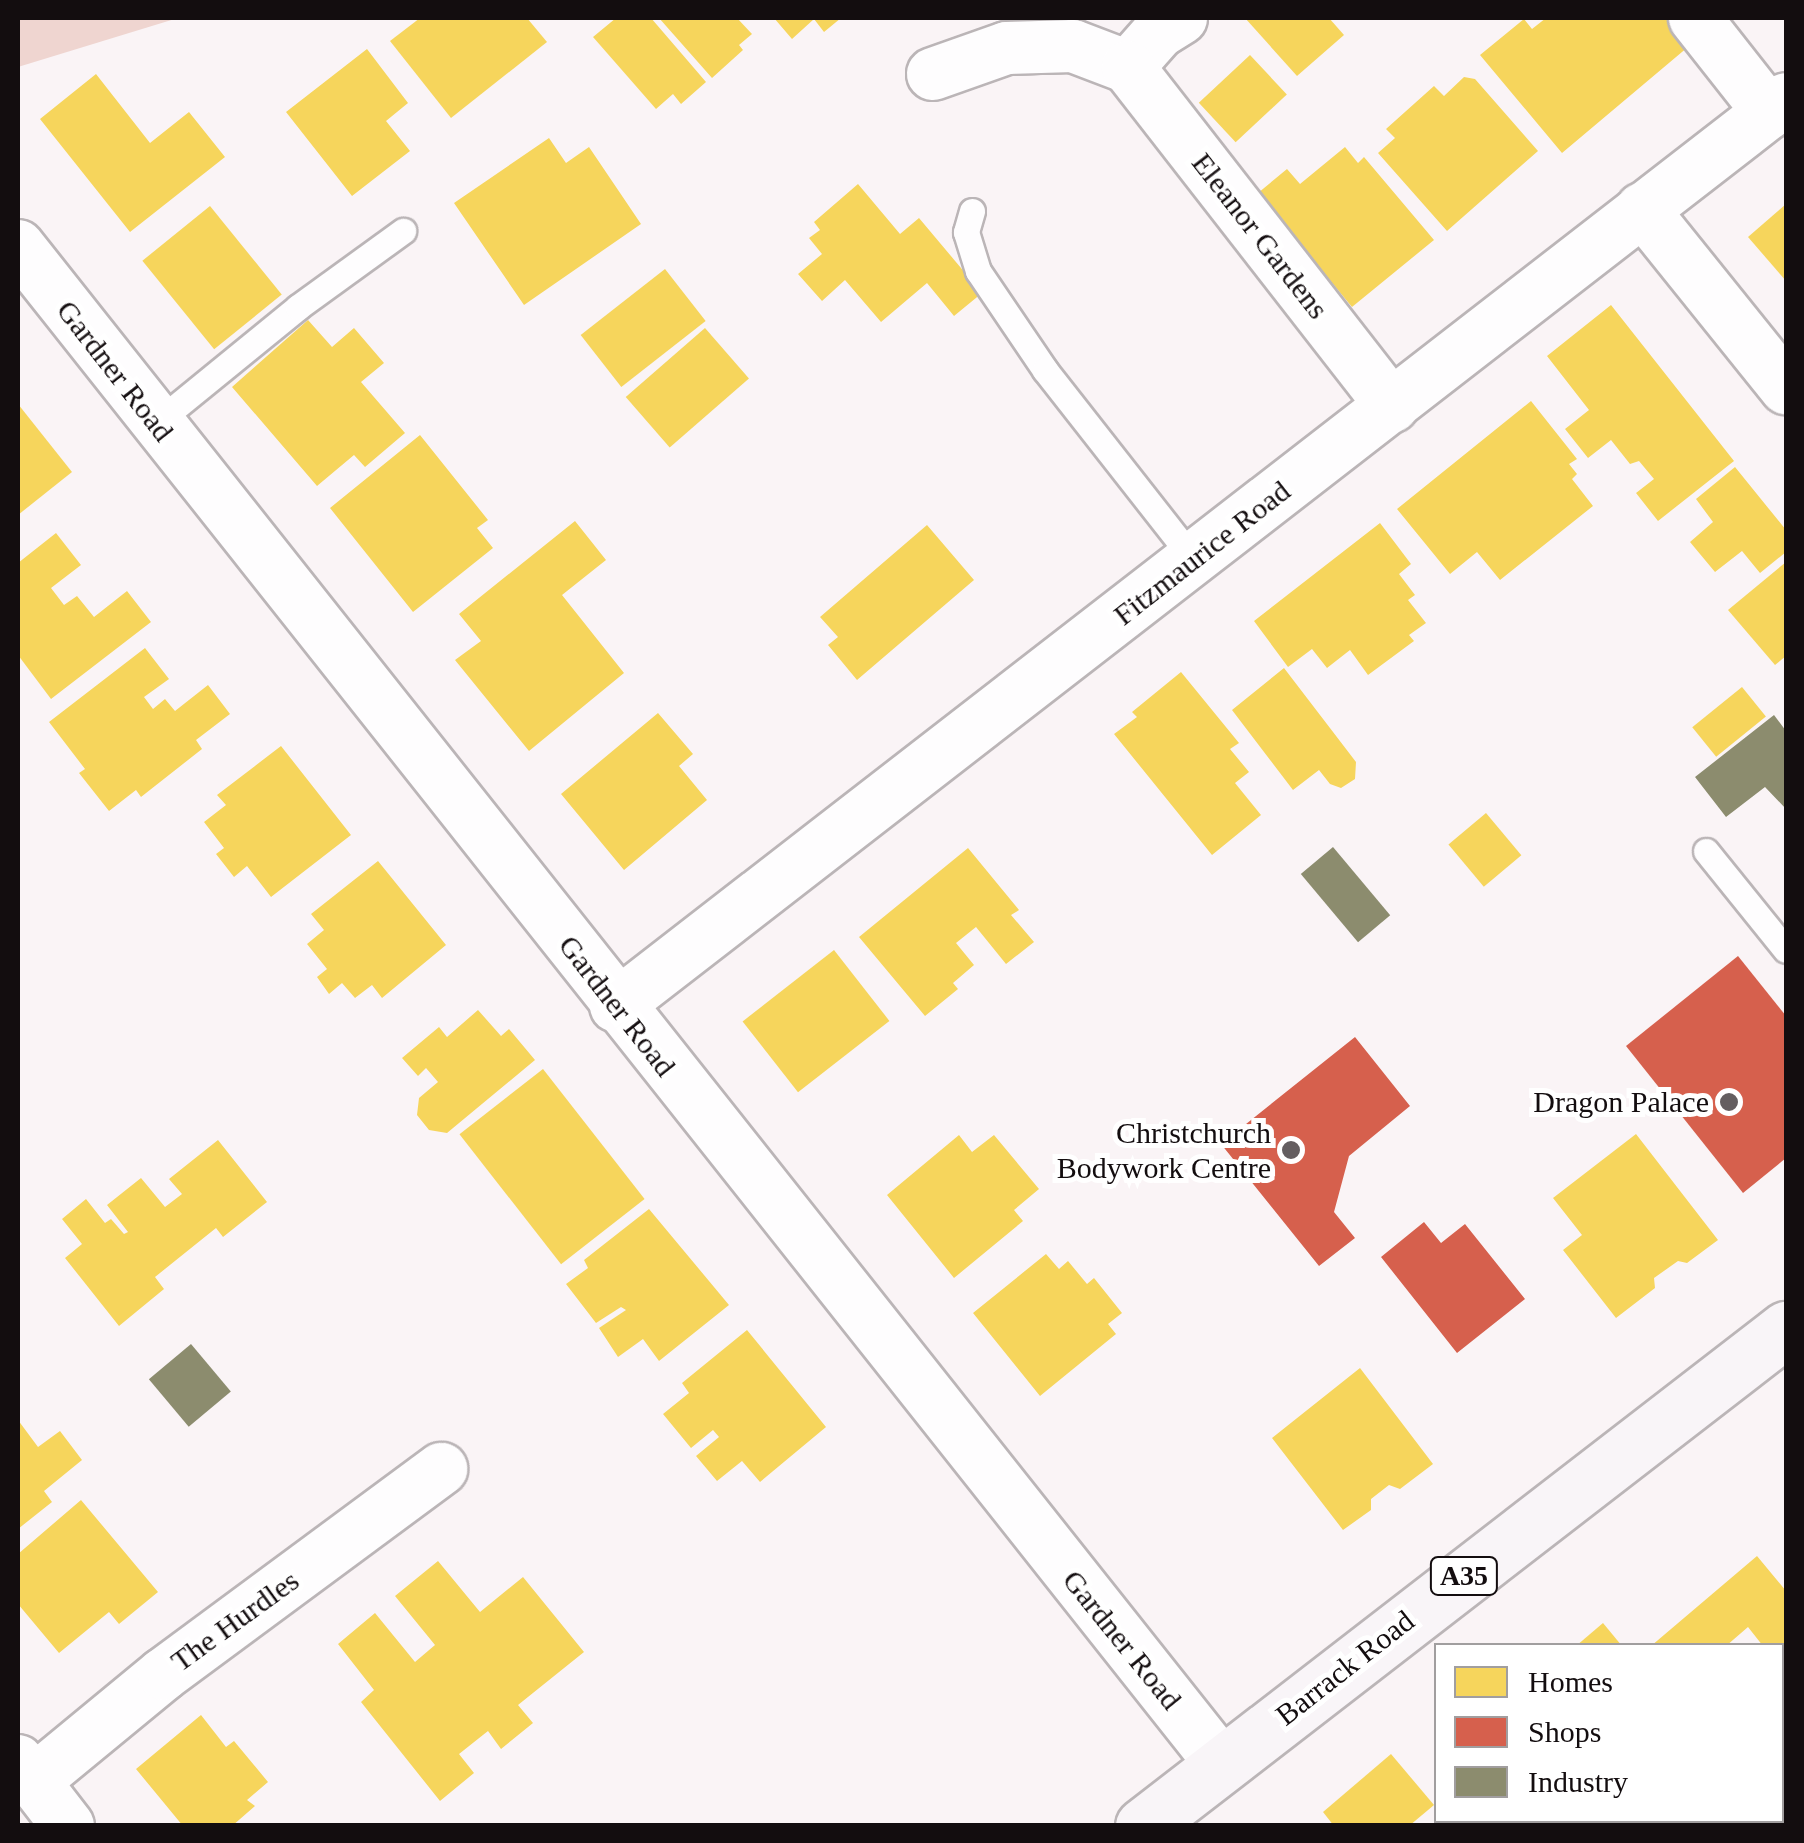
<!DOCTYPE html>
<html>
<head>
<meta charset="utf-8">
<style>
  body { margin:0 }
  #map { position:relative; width:1804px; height:1843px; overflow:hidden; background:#faf4f6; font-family:"Times New Roman",serif }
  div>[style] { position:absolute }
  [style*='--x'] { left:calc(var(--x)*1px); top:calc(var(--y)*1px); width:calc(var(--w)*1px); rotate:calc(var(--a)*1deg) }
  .green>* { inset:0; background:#efd5d0 }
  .homes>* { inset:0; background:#f6d55c; transform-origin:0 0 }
  .shops>* { inset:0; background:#d6604d }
  .industry>* { inset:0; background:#8c8c6e; transform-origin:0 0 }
  .roads { filter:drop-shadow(2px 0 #bbb5b7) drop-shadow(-2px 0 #bbb5b7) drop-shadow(0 2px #bbb5b7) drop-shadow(0 -2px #bbb5b7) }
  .service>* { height:25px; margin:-12.5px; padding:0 12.5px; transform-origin:12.5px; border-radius:12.5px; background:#fefdfe }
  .minor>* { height:52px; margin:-26px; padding:0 26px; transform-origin:26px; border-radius:26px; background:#fefdfe }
  .primary>* { height:55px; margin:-27.5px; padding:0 27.5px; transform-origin:27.5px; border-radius:27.5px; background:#f9f5f8 }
  .dots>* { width:28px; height:28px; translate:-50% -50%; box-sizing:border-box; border:5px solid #fff; border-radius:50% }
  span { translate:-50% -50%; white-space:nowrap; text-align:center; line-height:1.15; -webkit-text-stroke:10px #fff; paint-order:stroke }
  .shield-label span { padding:2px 8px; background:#fff; border:2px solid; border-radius:8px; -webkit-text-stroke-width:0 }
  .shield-label { font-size:28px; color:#130d0f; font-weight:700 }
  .street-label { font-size:30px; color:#130d0f }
  .poi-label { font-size:30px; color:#130d0f }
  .right { translate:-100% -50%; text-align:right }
  .frame { position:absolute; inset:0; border:20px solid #130d0f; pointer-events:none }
  .legend { position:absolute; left:1434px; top:1643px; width:350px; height:180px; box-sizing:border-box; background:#fff; border:2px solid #a19e9f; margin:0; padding:12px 18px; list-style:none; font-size:30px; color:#130d0f }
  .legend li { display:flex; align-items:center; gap:20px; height:50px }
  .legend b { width:50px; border:2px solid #a19e9f }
</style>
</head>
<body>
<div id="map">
  <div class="green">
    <i style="clip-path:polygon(18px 18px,178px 18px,18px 67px)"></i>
  </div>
  <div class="homes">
    <i style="clip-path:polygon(420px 18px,527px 18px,547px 42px,451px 118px,390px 41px)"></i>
    <i style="clip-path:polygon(616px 18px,651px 18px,706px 82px,681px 104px,673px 94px,656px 109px,593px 37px)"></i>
    <i style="clip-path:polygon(659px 18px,737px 18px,752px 34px,739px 45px,743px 50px,712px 78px)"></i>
    <i style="clip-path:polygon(774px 18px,841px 18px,824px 32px,814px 19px,792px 39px)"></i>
    <i style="clip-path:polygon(1245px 18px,1329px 18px,1344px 35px,1297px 76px)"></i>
    <i style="clip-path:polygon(1546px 18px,1686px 18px,1701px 36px,1562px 153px,1480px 55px,1524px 19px,1532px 29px)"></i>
    <i style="clip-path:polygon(367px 49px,408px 103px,386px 121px,410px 151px,352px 196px,286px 112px)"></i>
    <i style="left:1250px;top:55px;width:54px;height:70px;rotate:47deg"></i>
    <i style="clip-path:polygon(96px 74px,150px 143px,189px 112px,225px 157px,130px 232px,40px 119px)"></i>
    <i style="clip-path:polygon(1464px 77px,1475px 79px,1538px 151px,1447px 231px,1378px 153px,1395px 138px,1386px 129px,1434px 86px,1444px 96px)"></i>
    <i style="clip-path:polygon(549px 138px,566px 163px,589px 147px,641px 224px,524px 305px,454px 203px)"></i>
    <i style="clip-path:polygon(1345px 147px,1358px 163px,1364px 157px,1434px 240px,1352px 307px,1258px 193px,1287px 169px,1300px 184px)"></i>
    <i style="clip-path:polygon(858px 184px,900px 234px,919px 218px,982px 293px,954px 316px,927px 283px,881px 322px,845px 280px,822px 301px,798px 274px,822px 254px,809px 238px,820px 230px,814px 222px)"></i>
    <i style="clip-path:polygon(1786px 204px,1786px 281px,1748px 237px)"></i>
    <i style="left:210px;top:206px;width:114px;height:87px;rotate:51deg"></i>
    <i style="left:665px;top:269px;width:66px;height:107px;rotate:52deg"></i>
    <i style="clip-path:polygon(1611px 305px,1734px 461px,1658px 521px,1636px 493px,1654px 479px,1639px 461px,1630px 464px,1611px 440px,1588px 458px,1565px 429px,1589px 410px,1547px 356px)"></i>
    <i style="clip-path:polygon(308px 320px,332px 347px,354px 328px,384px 363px,361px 382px,405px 433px,365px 467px,354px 455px,317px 486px,232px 387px)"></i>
    <i style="left:705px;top:328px;width:67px;height:105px;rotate:49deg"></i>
    <i style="clip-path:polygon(1531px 401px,1577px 459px,1569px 464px,1577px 474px,1572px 479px,1593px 506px,1500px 580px,1477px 552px,1450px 574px,1397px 509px)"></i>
    <i style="clip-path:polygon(18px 404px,72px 472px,18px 515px)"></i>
    <i style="clip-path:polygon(420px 435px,488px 520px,477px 528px,493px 548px,413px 612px,330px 508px)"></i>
    <i style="clip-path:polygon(1735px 467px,1786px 530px,1786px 552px,1760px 573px,1742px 551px,1715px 572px,1690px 542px,1713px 522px,1696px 499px)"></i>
    <i style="clip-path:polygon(575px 521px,606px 560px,562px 595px,624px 673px,529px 751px,455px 660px,481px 641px,459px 614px)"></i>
    <i style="clip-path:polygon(1380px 523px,1411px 564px,1399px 574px,1415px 595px,1408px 600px,1426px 623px,1409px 635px,1414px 641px,1368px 675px,1350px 650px,1327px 668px,1312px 649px,1288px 667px,1254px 621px)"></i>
    <i style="clip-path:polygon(927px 525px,974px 580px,857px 680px,828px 645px,838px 637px,820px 617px)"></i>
    <i style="clip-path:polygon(56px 533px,81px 565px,51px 588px,64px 605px,77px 596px,94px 617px,127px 591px,151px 622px,51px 699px,18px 655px,18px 563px)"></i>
    <i style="clip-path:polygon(1786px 562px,1786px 656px,1775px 665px,1728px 610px)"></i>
    <i style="clip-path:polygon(145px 648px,169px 679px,144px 697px,153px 709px,165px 699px,175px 711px,208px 685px,230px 714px,196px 740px,202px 749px,141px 797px,136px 790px,109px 811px,79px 773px,85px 769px,49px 722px)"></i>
    <i style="clip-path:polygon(1284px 668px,1356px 762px,1355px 779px,1341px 788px,1330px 784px,1319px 770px,1293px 790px,1232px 710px)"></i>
    <i style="clip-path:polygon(1181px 672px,1239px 743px,1230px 749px,1249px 772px,1235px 783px,1261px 815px,1212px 855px,1114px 734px,1137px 717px,1132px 712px)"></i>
    <i style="left:1742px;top:687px;width:38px;height:64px;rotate:51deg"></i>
    <i style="clip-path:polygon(658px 713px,693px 754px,679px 766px,707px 800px,624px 870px,561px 794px)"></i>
    <i style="clip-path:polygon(281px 746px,351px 835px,271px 897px,247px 866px,234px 877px,216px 854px,224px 848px,204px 822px,226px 805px,217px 795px)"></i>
    <i style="left:1486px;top:813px;width:55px;height:49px;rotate:50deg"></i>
    <i style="clip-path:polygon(968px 848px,1019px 910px,1011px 915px,1034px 942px,1006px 964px,976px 927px,956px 943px,974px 965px,953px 983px,958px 989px,925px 1016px,859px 937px)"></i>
    <i style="clip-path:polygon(378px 861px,446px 945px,382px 998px,372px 985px,355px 998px,342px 983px,329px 994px,317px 977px,327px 969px,307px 944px,324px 930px,311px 914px)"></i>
    <i style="left:834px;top:950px;width:90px;height:116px;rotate:52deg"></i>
    <i style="clip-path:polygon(478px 1010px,501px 1036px,509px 1029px,535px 1060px,447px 1133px,429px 1130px,417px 1115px,419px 1098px,438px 1082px,426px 1068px,418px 1076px,402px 1058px,439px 1027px,447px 1037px)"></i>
    <i style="left:543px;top:1069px;width:165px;height:106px;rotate:52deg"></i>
    <i style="clip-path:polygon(1636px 1134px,1718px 1240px,1687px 1263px,1678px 1261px,1654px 1278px,1655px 1288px,1616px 1318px,1563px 1250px,1582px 1235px,1553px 1198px)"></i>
    <i style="clip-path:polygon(959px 1135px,972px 1152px,994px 1135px,1039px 1189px,1014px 1210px,1023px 1221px,954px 1278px,887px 1195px)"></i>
    <i style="clip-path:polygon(218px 1140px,267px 1202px,223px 1237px,216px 1228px,155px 1277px,164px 1289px,119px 1326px,65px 1258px,82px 1244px,62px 1219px,86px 1199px,105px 1223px,111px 1219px,124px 1234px,128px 1232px,107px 1205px,141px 1178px,165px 1207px,182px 1194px,169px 1179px)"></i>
    <i style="clip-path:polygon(649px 1209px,729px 1305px,659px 1361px,643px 1339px,618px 1357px,599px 1328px,626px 1310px,621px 1307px,596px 1323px,566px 1284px,588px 1268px,584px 1260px)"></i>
    <i style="clip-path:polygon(1046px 1254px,1059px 1269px,1068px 1261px,1087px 1284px,1094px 1278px,1122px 1313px,1108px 1324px,1116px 1334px,1040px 1396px,973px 1313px)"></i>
    <i style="clip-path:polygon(747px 1330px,826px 1427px,760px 1482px,742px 1461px,717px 1481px,696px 1456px,719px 1437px,713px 1430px,691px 1448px,663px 1414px,689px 1393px,682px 1383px)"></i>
    <i style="clip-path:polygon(1360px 1368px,1433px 1464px,1400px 1489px,1389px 1485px,1371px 1499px,1371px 1510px,1343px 1530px,1272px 1438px)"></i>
    <i style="clip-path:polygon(18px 1420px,38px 1447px,60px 1431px,82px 1460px,44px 1491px,52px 1502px,18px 1529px)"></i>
    <i style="clip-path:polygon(81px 1500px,158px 1592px,119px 1624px,109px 1612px,59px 1653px,18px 1604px,18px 1554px)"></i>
    <i style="clip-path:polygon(1757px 1556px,1786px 1591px,1786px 1666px,1782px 1670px,1782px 1646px,1763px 1646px,1748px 1627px,1726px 1646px,1651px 1646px)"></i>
    <i style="clip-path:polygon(438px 1561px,480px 1612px,523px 1577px,584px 1652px,518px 1705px,533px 1723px,501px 1749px,488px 1731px,459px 1754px,474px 1773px,440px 1801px,361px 1702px,374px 1690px,338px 1644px,375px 1613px,415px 1662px,435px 1645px,395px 1596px)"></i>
    <i style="clip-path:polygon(1603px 1623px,1622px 1646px,1576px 1646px)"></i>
    <i style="clip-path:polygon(201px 1715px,226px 1747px,234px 1741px,268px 1782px,247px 1800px,255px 1806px,232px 1826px,183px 1826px,136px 1769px)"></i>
    <i style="clip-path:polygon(1391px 1754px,1434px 1805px,1409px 1826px,1334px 1826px,1323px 1812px)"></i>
  </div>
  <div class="shops">
    <i style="clip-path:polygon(1738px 956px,1786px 1016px,1786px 1158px,1743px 1193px,1626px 1046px)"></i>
    <i style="clip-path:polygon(1355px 1037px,1410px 1106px,1349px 1156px,1334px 1212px,1355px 1238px,1319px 1266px,1221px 1144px)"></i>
    <i style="clip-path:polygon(1424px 1222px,1441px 1243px,1465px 1224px,1525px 1299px,1457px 1353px,1381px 1257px)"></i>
  </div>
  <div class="industry">
    <i style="clip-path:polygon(1774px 715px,1786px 731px,1786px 809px,1765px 787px,1726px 817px,1695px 777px)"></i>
    <i style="left:1333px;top:847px;width:89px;height:42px;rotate:50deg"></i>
    <i style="left:191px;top:1344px;width:62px;height:55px;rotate:50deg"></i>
  </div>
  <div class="roads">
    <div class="service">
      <i style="--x:972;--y:211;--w:22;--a:106"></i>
      <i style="--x:966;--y:232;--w:41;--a:72.9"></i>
      <i style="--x:978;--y:271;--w:120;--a:55.9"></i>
      <i style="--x:1045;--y:370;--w:241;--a:51.9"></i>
      <i style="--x:156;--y:423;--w:183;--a:-39.2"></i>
      <i style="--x:298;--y:307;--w:130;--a:-35.9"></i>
      <i style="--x:1706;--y:851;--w:127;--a:51.1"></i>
      <i style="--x:1780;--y:1826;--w:8;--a:-40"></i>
    </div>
    <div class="minor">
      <i style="--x:1695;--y:18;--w:120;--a:51.8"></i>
      <i style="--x:1128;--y:67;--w:47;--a:-48.5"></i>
      <i style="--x:1159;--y:32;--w:26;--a:-32"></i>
      <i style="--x:933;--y:74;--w:78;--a:-19.4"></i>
      <i style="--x:1007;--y:48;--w:66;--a:-1.7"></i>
      <i style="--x:1073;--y:46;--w:59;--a:20.9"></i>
      <i style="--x:1128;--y:67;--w:430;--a:52.1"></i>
      <i style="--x:1642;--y:209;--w:230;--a:51.2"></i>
      <i style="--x:18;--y:246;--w:1936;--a:51.59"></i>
      <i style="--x:616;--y:1006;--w:1480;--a:-37.78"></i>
      <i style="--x:18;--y:1761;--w:82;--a:52.4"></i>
      <i style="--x:34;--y:1781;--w:168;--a:-39.5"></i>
      <i style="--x:164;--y:1674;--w:345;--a:-36.5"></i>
    </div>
    <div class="primary">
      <i style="--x:1143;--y:1826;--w:813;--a:-37.7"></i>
    </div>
  </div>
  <div class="dots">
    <i style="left:1729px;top:1102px;background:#645e60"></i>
    <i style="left:1291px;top:1150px;background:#645e60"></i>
  </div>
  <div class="shield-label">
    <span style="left:1464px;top:1576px">A35</span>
  </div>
  <div class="street-label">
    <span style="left:1260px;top:236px;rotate:52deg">Eleanor Gardens</span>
    <span style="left:115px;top:371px;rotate:52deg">Gardner Road</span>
    <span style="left:1202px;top:553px;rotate:-38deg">Fitzmaurice Road</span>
    <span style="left:617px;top:1006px;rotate:52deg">Gardner Road</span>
    <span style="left:235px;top:1621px;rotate:-36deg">The Hurdles</span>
    <span style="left:1122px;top:1640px;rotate:51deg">Gardner Road</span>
    <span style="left:1345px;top:1668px;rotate:-38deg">Barrack Road</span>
  </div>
  <div class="poi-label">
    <span class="right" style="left:1709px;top:1102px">Dragon Palace</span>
    <span class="right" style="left:1271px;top:1150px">Christchurch<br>Bodywork Centre</span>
  </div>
  <div class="frame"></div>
  <ul class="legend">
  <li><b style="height:28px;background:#f6d55c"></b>Homes</li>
  <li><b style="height:28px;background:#d6604d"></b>Shops</li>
  <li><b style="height:28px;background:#8c8c6e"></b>Industry</li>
  </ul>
</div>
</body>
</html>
